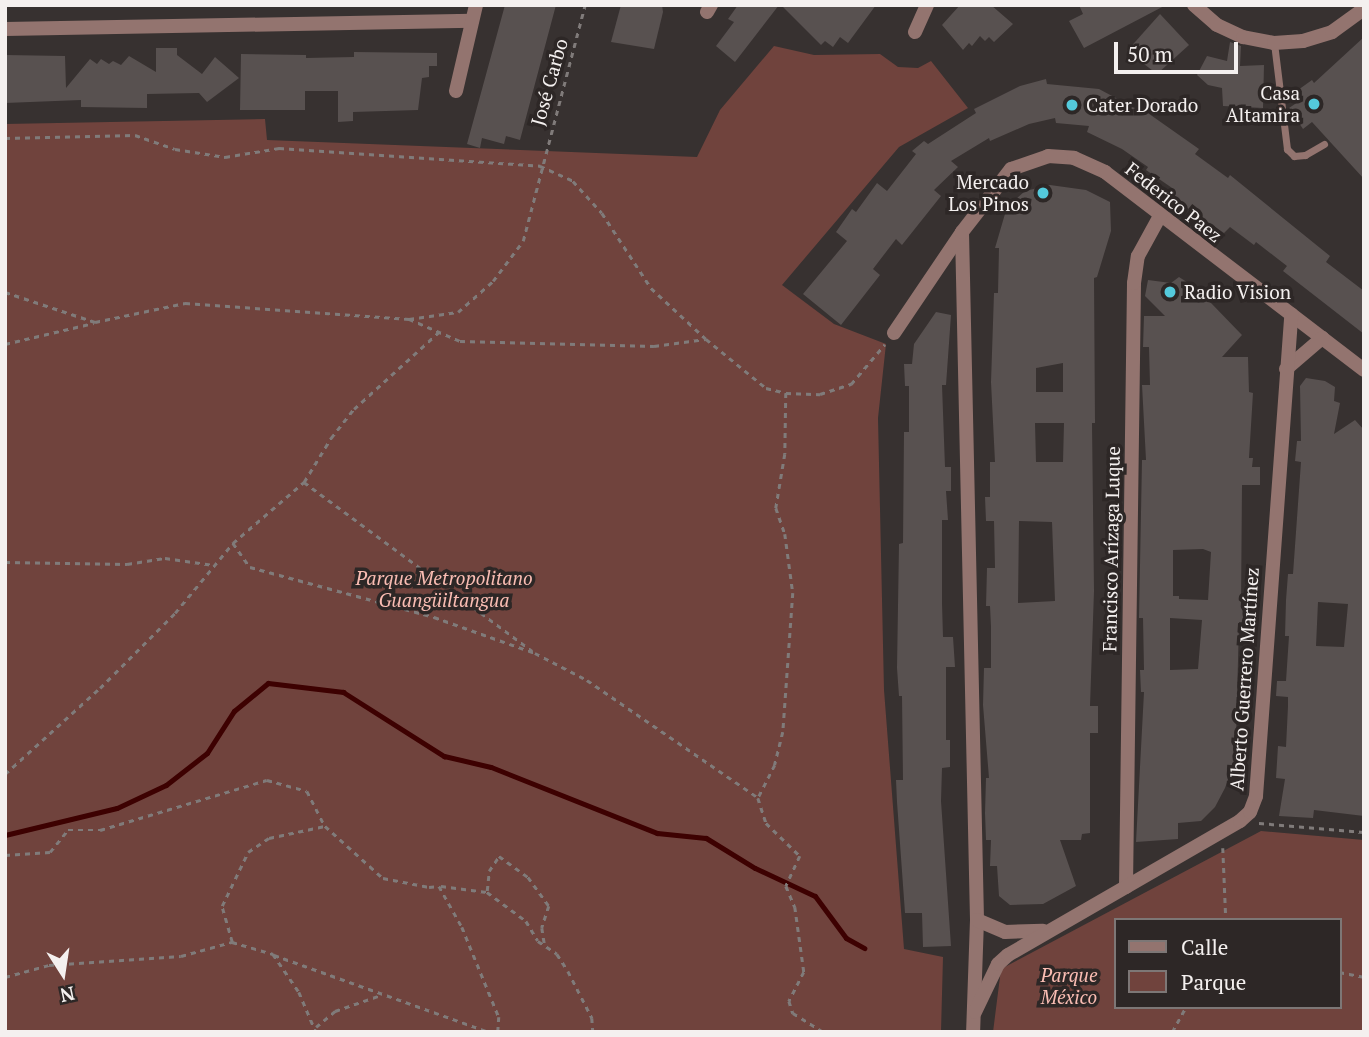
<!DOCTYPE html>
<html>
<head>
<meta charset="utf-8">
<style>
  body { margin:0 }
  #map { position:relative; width:1369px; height:1037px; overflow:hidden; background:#373130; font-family:"PT Serif",serif }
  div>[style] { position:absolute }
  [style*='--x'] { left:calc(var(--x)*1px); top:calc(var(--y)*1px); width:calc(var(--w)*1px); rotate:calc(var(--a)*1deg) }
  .green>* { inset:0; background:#70433d }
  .stream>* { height:5px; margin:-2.5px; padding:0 2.5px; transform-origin:2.5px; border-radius:2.5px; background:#3d0101 }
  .building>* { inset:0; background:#585150 }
  .path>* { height:2.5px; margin-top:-1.25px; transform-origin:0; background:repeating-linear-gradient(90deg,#807b7a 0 5px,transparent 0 10px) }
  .lane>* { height:7px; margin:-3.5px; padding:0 3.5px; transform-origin:3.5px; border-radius:3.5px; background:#93746f }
  .street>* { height:14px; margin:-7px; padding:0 7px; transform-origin:7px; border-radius:7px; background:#93746f }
  .dots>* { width:19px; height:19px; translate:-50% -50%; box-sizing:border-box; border:4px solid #2d2726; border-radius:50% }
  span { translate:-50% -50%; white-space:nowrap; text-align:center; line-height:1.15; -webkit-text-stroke:7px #2d2726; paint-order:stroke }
  .street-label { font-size:19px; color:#f4f0ef }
  .poi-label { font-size:19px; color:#f4f0ef }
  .right { translate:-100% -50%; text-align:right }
  .left { translate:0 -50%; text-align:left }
  .park-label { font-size:19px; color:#fabdb3; font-style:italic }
  .frame { position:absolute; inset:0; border:7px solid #f4f0ef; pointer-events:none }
  .legend { position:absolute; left:1114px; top:918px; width:228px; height:91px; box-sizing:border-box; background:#2d2726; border:2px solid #7d7776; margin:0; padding:9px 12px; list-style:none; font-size:21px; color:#f4f0ef }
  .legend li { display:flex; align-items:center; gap:14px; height:35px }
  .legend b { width:35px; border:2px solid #7d7776 }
  .north { position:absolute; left:28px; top:939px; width:70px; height:70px; -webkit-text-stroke:5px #2d2726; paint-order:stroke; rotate:168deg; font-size:19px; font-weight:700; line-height:28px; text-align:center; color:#f4f0ef }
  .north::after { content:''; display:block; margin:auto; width:24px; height:32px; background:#f4f0ef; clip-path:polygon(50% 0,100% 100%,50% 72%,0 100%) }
  .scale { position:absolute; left:1114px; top:42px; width:124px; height:32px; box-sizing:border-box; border:4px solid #f4f0ef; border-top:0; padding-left:9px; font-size:21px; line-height:24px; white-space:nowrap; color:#f4f0ef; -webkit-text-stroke:5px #2d2726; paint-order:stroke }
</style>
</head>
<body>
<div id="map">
  <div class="green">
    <i style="clip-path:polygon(774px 46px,814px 55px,880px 54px,898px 67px,918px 68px,931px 61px,968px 108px,899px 147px,782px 285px,834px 324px,886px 344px,878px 418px,884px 690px,904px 949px,943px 957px,941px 1032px,5px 1032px,5px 124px,265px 119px,267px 140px,697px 157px,720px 110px)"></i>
    <i style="clip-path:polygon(evenodd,1261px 831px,1364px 840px,1364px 1032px,993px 1032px,1001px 969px,1261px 831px,1115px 920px,1339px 920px,1339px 1007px,1115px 1007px,1115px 920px)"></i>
  </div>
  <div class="stream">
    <i style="--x:5;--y:835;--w:115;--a:-13.6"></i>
    <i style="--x:117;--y:808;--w:54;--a:-25.1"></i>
    <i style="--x:166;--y:785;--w:52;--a:-38"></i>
    <i style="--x:207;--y:753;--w:50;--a:-57.3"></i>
    <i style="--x:234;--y:711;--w:44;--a:-39.5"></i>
    <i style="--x:268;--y:683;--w:76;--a:6.8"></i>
    <i style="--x:343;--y:692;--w:120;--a:32.4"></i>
    <i style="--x:444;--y:756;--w:48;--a:13.2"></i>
    <i style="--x:491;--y:767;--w:179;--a:21.7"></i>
    <i style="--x:657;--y:833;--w:49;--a:5.8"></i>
    <i style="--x:706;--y:838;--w:57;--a:31.5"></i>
    <i style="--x:755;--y:868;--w:66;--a:25"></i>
    <i style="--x:815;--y:896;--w:52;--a:53.6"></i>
    <i style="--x:846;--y:938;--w:21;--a:29"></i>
  </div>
  <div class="building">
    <i style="clip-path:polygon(505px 5px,556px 5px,520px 140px,506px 136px,504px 144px,482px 138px,480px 148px,467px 144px)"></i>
    <i style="clip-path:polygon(621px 5px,662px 5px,663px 12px,654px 49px,611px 42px)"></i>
    <i style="clip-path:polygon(738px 5px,779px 5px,735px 62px,716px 46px,734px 22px,728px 19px)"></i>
    <i style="clip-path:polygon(781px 5px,876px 5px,848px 43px,840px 37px,833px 47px,825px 41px,821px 45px)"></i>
    <i style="clip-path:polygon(960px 5px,991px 5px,1013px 24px,994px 42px,989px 37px,985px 41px,980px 36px,972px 46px,969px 43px,963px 50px,942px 25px)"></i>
    <i style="clip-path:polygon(1079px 5px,1166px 5px,1084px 48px,1069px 21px,1083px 14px)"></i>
    <i style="clip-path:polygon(1160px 14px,1189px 45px,1157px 74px,1127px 51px)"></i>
    <i style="clip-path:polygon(1364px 37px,1364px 179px,1312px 122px,1303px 129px,1289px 108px,1298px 102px,1291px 95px,1312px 80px,1314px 83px)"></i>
    <i style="clip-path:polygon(1230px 42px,1241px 46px,1240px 66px,1264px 65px,1263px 108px,1223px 106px,1222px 88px,1208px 85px,1197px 75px,1207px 56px,1227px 61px)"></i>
    <i style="clip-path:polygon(156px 48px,177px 48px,177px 55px,202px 74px,215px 57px,239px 78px,207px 102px,199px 93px,147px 94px,147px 108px,81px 107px,81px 100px,5px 103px,5px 55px,65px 56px,66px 88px,90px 59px,97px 64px,101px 59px,109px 64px,113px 61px,121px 65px,129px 56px,156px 72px)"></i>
    <i style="clip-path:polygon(354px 52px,437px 53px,437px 66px,429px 66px,429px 77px,422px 78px,418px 110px,353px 112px,353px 121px,338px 122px,338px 91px,305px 91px,305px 110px,240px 110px,241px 54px,306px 55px,306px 58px,354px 57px)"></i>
    <i style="clip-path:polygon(1046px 79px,1047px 84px,1099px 89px,1144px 113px,1145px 111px,1199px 149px,1195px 154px,1228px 178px,1230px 175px,1330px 256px,1326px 262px,1364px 291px,1364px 334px,1283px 271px,1287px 266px,1256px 242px,1254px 245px,1230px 227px,1224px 233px,1194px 213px,1171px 196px,1175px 190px,1146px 170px,1148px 167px,1122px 149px,1087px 132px,1089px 126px,1056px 123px,1055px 118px,1029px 124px,990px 141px,989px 138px,951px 161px,958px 167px,934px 190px,941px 196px,902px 245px,896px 239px,873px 269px,880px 275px,841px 325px,803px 294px,847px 241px,836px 232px,852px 209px,856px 212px,877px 183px,887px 191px,916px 154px,912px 151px,924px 141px,928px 144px,976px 113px,974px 109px,1020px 86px)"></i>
    <i style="clip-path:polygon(evenodd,1050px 185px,1086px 190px,1110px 202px,1111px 231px,1097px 277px,1094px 278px,1095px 423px,1092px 423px,1094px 591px,1090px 706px,1098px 706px,1098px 733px,1090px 733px,1090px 833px,1082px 834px,1081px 840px,1060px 840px,1076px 886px,1043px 904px,1010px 905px,999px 896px,997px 866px,990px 866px,991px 840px,986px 840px,985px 813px,986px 778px,989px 778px,983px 705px,984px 668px,991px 668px,991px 627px,990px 606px,986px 606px,987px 568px,995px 568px,994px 521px,986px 521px,985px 497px,990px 497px,990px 462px,995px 462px,991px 382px,994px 293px,998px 293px,999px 248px,995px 248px,1007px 207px,1025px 191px,1050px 185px,1063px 363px,1063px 392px,1036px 392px,1036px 368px,1063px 363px,1050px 185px,1035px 423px,1064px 423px,1063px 462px,1036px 462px,1035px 423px,1050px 185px,1019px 521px,1052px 522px,1055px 601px,1018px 603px,1019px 521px)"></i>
    <i style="clip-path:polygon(evenodd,1179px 277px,1196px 288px,1193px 292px,1211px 303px,1242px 335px,1222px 357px,1248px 357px,1249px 392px,1253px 393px,1249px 458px,1253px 458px,1252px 467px,1260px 467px,1260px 485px,1242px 485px,1241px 608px,1245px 608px,1245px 622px,1239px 622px,1236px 739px,1234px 763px,1225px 788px,1215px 807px,1201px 821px,1178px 823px,1178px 839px,1136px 842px,1144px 692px,1141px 692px,1140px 670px,1144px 670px,1143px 618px,1139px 618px,1142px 460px,1146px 460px,1142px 385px,1150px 385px,1149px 347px,1143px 347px,1144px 316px,1165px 316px,1145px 296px,1148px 280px,1171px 283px,1179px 277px,1203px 549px,1211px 552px,1208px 600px,1179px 599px,1179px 596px,1173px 596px,1173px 550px,1203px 549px,1179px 277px,1170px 618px,1202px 620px,1198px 669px,1170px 670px,1170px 618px)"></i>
    <i style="clip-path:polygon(936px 312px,951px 315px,946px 385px,942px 385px,945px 467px,951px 467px,951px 491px,946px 491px,948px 520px,942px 520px,942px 603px,943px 637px,953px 637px,955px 667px,946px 667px,946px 740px,950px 740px,950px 767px,942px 768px,941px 801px,951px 946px,923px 947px,922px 913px,905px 913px,897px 802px,896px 780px,903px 780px,902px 696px,899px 696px,897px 668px,899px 544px,903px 543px,904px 432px,909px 432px,909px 386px,905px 386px,904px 364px,912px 364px,914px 344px)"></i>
    <i style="clip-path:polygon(evenodd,1306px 378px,1325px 381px,1335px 387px,1334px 401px,1340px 403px,1334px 434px,1355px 420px,1364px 430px,1364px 816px,1314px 810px,1313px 818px,1279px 816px,1285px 779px,1276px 778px,1278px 746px,1286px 747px,1288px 706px,1288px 697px,1276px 696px,1277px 681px,1286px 681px,1289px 636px,1285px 636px,1286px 600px,1288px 574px,1293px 574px,1301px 462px,1295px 461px,1297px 441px,1301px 441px,1300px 386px,1306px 378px,1318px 602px,1348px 604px,1344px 647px,1316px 646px,1318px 602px)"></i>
  </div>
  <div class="path">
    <i style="--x:5;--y:138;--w:130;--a:-1.3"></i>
    <i style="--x:135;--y:135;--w:42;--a:19.3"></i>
    <i style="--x:175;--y:149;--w:51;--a:9.1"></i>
    <i style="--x:225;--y:157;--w:55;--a:-9.5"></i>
    <i style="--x:279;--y:148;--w:262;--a:3.9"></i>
    <i style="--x:540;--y:166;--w:36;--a:24"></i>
    <i style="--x:573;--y:181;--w:43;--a:47.8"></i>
    <i style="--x:602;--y:213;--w:90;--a:56.8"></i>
    <i style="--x:651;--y:288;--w:75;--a:42.8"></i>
    <i style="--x:706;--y:339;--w:77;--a:39.2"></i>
    <i style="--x:766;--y:388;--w:21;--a:14"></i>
    <i style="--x:786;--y:393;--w:34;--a:2"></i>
    <i style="--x:820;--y:394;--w:33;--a:-18"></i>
    <i style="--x:851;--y:384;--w:52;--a:-49.6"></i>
    <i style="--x:5;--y:292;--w:95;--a:18.4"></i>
    <i style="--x:95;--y:322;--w:92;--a:-11.9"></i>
    <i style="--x:185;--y:303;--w:225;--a:4.1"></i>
    <i style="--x:409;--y:319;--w:49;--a:-8.1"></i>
    <i style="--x:458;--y:312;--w:47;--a:-41.5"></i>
    <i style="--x:493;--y:281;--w:50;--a:-53.1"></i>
    <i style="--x:523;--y:241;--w:244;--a:-75.3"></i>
    <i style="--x:409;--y:319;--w:56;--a:23.3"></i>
    <i style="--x:460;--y:341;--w:194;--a:1.5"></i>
    <i style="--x:654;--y:346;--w:52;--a:-7.7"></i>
    <i style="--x:5;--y:344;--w:91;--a:-13.3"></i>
    <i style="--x:786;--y:393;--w:61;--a:90.9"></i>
    <i style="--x:785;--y:454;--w:55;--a:99.5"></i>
    <i style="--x:776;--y:508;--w:28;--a:71"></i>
    <i style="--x:785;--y:534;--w:60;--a:82.3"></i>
    <i style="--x:793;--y:593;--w:139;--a:94.1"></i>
    <i style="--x:783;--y:732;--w:34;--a:104"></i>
    <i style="--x:775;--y:765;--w:37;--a:117"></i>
    <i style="--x:758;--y:798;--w:26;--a:72"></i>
    <i style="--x:766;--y:823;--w:47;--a:44.1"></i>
    <i style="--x:800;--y:856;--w:33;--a:115"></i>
    <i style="--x:786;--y:886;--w:23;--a:67"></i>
    <i style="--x:795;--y:907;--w:66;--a:82.1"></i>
    <i style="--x:804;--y:972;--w:33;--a:117"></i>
    <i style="--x:789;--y:1001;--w:13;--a:72"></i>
    <i style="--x:793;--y:1013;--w:36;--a:32"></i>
    <i style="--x:304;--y:482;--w:284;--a:36.5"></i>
    <i style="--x:233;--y:543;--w:29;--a:55"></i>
    <i style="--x:250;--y:567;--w:191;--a:15.2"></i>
    <i style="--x:434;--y:617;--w:107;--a:19.6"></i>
    <i style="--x:535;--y:653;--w:59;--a:27.4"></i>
    <i style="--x:587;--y:680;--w:206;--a:34.5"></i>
    <i style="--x:5;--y:562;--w:122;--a:0.9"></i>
    <i style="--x:127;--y:564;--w:38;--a:-9"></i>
    <i style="--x:165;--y:558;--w:49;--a:8.1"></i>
    <i style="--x:5;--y:774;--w:128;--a:-42.2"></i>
    <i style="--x:100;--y:688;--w:106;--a:-45"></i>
    <i style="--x:175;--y:613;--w:91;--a:-50.4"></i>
    <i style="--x:233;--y:543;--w:94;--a:-40.7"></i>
    <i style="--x:304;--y:482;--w:52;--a:-58.5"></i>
    <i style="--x:331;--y:438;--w:37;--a:-52"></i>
    <i style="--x:354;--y:409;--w:115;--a:-42.2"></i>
    <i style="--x:1259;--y:823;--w:105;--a:4.9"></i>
    <i style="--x:1223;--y:848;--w:72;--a:87.6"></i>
    <i style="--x:5;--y:855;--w:45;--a:-3.8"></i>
    <i style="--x:50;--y:852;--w:28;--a:-51"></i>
    <i style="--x:68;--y:830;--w:32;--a:0"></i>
    <i style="--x:100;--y:830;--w:174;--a:-16.7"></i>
    <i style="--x:267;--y:780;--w:41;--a:15.4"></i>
    <i style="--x:307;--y:791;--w:39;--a:63"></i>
    <i style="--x:325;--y:826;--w:78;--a:41.9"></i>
    <i style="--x:383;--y:878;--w:47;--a:11.1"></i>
    <i style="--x:429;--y:887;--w:10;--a:-6"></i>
    <i style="--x:439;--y:886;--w:47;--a:60.7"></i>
    <i style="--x:462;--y:927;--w:97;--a:67.7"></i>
    <i style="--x:499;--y:1017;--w:15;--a:94"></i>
    <i style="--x:441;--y:886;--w:46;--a:7.4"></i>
    <i style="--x:487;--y:892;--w:49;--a:36.6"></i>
    <i style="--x:526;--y:921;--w:23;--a:59"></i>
    <i style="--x:538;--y:941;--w:23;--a:34"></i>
    <i style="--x:557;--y:954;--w:20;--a:57"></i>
    <i style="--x:568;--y:971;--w:53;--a:62.9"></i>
    <i style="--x:592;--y:1018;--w:14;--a:86"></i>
    <i style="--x:487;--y:891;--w:20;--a:-84"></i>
    <i style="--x:489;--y:871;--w:18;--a:-56"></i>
    <i style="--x:499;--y:856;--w:36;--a:36"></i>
    <i style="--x:528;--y:877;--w:36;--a:54"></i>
    <i style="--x:549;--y:906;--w:23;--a:108"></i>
    <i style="--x:542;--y:928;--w:18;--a:81"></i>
    <i style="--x:232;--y:942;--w:37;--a:-106"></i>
    <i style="--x:222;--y:906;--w:60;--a:-64.3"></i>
    <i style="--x:248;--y:852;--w:25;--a:-34"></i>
    <i style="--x:269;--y:838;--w:57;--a:-12.1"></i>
    <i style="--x:274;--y:955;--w:228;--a:19.7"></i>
    <i style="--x:1339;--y:972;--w:25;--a:11"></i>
    <i style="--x:5;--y:977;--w:46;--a:-15.3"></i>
    <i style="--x:49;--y:965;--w:132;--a:-3.9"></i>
    <i style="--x:181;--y:956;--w:53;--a:-15.4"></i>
    <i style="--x:232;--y:942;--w:43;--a:16.3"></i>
    <i style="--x:273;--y:954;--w:46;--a:55.6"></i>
    <i style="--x:299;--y:992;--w:43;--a:67"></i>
    <i style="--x:316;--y:1027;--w:25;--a:-40"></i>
    <i style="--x:335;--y:1011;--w:49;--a:-19.2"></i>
    <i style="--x:1172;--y:1032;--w:29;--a:-61"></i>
  </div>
  <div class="lane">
    <i style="--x:1274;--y:43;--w:107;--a:83"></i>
    <i style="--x:1287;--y:149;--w:10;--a:45"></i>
    <i style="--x:1294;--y:156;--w:11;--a:-5"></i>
    <i style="--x:1305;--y:155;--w:22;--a:-30"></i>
  </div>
  <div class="street">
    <i style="--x:1194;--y:5;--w:30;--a:41"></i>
    <i style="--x:1217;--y:25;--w:29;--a:25"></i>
    <i style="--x:1243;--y:37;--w:32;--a:11"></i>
    <i style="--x:1274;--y:43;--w:29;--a:-4"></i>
    <i style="--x:1303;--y:41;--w:30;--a:-17"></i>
    <i style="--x:1332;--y:32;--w:39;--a:-36"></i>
    <i style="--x:707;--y:12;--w:8;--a:-60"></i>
    <i style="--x:5;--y:29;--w:467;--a:-1"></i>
    <i style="--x:915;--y:32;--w:30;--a:-66"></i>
    <i style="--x:456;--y:91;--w:88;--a:-76.9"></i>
    <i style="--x:962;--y:232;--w:688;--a:88.75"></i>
    <i style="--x:977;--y:920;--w:112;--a:92"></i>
    <i style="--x:894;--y:333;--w:122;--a:-56"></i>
    <i style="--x:962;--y:232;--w:80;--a:-52.1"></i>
    <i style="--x:1011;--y:169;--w:39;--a:-19"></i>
    <i style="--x:1048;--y:156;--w:26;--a:4"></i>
    <i style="--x:1074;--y:158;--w:34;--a:24"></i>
    <i style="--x:1105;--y:172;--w:326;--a:37.4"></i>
    <i style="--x:1286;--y:369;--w:48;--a:-40.7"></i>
    <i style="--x:1126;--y:887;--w:604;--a:-89.24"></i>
    <i style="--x:1134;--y:283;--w:27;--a:-82"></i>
    <i style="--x:1138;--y:256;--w:46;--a:-61.2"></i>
    <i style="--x:977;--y:920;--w:30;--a:23"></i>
    <i style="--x:1005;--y:932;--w:38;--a:-2"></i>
    <i style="--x:975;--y:1012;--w:53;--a:-64.4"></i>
    <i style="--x:998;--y:964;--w:13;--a:-42"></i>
    <i style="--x:1008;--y:955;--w:268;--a:-30"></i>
    <i style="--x:1240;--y:821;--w:13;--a:-42"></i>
    <i style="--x:1250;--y:812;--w:17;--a:-69"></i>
    <i style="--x:1256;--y:796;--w:483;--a:-85.8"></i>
  </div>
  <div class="dots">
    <i style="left:1314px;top:104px;background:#54cadc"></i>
    <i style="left:1072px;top:105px;background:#54cadc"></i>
    <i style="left:1043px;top:193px;background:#54cadc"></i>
    <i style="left:1170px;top:292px;background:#54cadc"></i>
  </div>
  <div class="street-label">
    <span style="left:549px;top:82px;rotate:-74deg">José Carbo</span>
    <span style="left:1174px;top:202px;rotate:38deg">Federico Paez</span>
    <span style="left:1111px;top:549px;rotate:-89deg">Francisco Arízaga Luque</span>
    <span style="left:1244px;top:679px;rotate:-86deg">Alberto Guerrero Martínez</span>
  </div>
  <div class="poi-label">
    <span class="right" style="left:1300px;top:104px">Casa<br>Altamira</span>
    <span class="left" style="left:1086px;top:105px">Cater Dorado</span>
    <span class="right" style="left:1029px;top:193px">Mercado<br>Los Pinos</span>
    <span class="left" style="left:1184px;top:292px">Radio Vision</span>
  </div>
  <div class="park-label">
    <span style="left:444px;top:589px">Parque Metropolitano<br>Guangüiltangua</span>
    <span style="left:1069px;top:986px">Parque<br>México</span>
  </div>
  <div class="frame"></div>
  <ul class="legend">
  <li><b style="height:9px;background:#93746f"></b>Calle</li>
  <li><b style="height:19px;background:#70433d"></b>Parque</li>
  </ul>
  <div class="north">N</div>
  <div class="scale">50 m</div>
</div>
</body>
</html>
